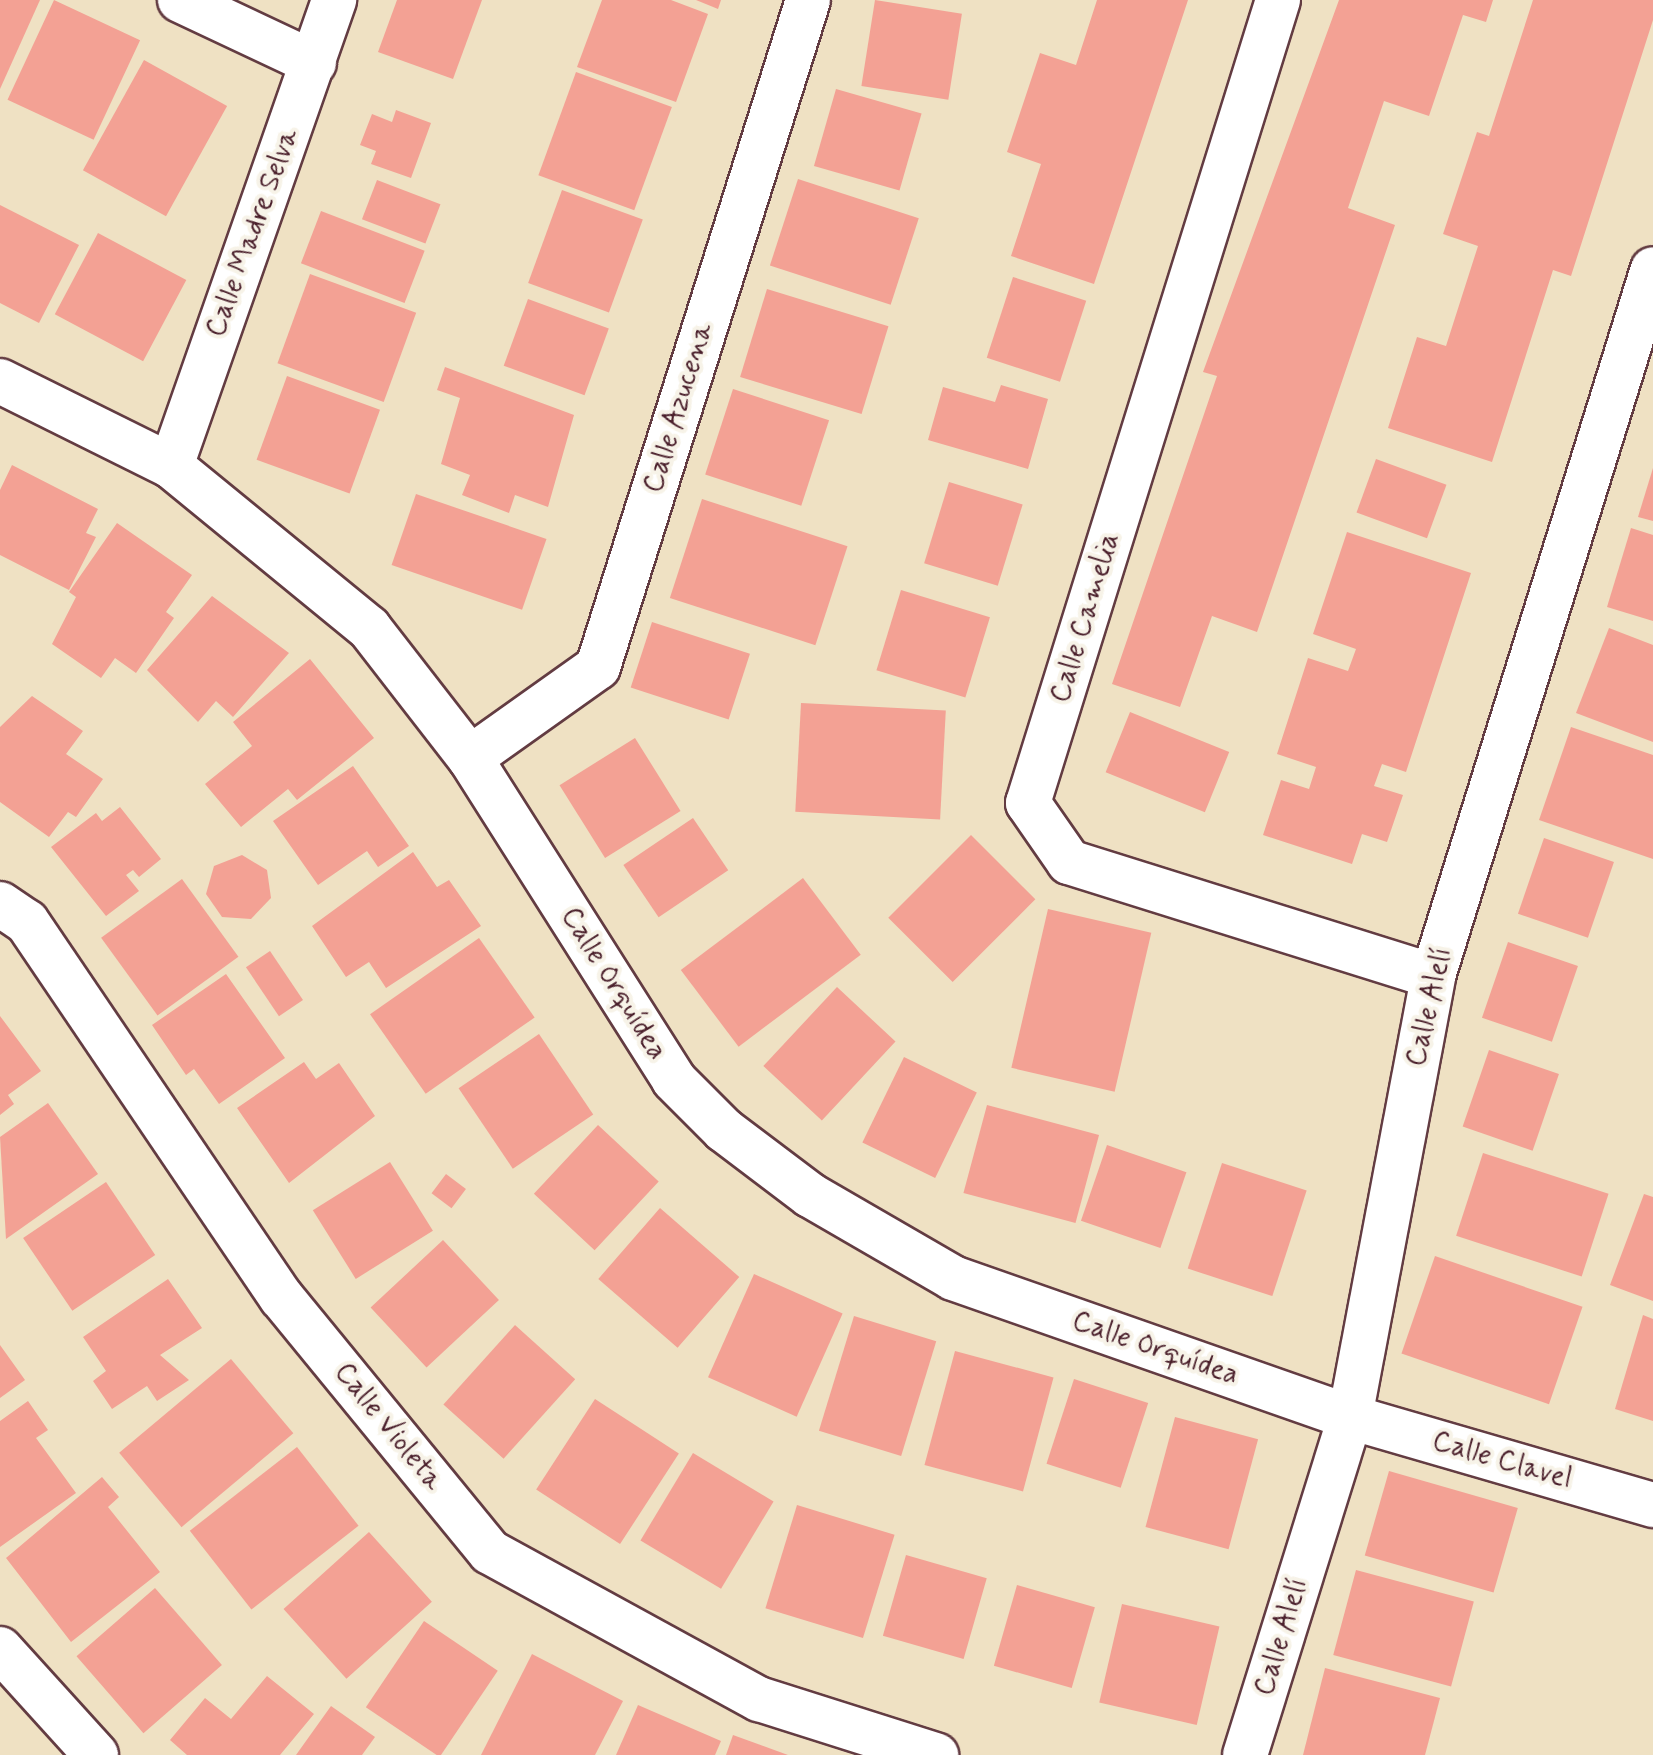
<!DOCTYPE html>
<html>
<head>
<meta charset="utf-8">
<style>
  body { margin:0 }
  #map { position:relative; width:1653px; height:1755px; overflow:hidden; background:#efe1c3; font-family:Mynerve,sans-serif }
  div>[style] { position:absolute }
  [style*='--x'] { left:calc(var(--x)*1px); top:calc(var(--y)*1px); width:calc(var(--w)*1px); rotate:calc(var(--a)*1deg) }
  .building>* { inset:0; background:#f3a194; transform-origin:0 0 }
  .roads { filter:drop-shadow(2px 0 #633c42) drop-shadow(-2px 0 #633c42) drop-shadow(0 2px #633c42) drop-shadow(0 -2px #633c42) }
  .minor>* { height:44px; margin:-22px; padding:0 22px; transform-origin:22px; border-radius:22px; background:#fff }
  span { translate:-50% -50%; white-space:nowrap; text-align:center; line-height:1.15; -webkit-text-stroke:8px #f7f3e8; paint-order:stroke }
  .street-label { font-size:28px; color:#4a1f2b }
</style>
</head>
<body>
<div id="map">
  <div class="building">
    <i style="clip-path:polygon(0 0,40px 0,0 89px)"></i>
    <i style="left:54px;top:0;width:95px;height:110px;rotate:25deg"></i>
    <i style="clip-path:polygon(397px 0,482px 0,453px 79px,378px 52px)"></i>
    <i style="clip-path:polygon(602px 0,671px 0,708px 14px,676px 102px,577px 67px)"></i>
    <i style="clip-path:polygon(696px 0,721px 0,718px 9px)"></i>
    <i style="left:875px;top:0;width:88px;height:87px;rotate:9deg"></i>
    <i style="clip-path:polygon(1097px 0,1188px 0,1094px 284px,1011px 256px,1041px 164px,1007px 152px,1040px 53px,1076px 65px)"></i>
    <i style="clip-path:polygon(1339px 0,1493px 0,1486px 22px,1463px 15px,1429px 116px,1384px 101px,1348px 208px,1395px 225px,1257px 632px,1212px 616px,1180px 707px,1112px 684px,1217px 376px,1203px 372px)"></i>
    <i style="clip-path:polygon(1533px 0,1653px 0,1653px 20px,1571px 276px,1553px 270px,1492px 462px,1388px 428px,1417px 337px,1446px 346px,1478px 246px,1443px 234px,1477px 132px,1489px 136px)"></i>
    <i style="left:144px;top:60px;width:95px;height:126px;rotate:29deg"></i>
    <i style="left:576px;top:72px;width:102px;height:110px;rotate:20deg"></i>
    <i style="left:836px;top:89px;width:89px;height:80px;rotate:16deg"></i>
    <i style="clip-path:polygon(396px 110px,431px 123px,411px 178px,371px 164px,376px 151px,360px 145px,372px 114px,392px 122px)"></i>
    <i style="left:798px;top:179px;width:127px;height:91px;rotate:18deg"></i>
    <i style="left:377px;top:180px;width:68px;height:42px;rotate:21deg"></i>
    <i style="left:562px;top:190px;width:86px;height:99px;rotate:20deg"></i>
    <i style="clip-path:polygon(0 205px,79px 245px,39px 323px,0 303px)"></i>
    <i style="left:321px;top:211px;width:111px;height:56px;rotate:21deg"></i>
    <i style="left:98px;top:233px;width:100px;height:92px;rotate:28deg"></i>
    <i style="left:310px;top:274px;width:113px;height:95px;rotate:20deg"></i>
    <i style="left:1013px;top:277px;width:77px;height:85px;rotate:18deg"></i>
    <i style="left:767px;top:289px;width:127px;height:92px;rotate:17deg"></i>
    <i style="left:528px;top:299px;width:86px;height:71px;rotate:20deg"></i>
    <i style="clip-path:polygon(445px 367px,574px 415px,548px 507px,515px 495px,509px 513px,462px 495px,470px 475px,441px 464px,460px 398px,437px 390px)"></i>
    <i style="left:287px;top:376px;width:99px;height:89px;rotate:20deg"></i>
    <i style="clip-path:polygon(1001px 385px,1048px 399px,1028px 469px,928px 440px,943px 387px,995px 402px)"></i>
    <i style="left:733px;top:389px;width:101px;height:90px;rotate:18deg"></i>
    <i style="left:1376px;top:459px;width:75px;height:57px;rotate:20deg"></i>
    <i style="clip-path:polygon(12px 465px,98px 509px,86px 533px,96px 537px,69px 590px,0 555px,0 490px)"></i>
    <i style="clip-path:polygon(1653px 468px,1653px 521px,1638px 517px)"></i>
    <i style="left:949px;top:482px;width:77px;height:85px;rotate:17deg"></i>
    <i style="left:416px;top:494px;width:138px;height:75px;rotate:19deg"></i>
    <i style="left:702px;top:499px;width:153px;height:104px;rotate:18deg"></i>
    <i style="clip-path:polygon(117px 523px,192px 575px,166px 612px,174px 618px,136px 673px,115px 658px,101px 678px,52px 644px,76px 597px,69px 592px)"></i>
    <i style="clip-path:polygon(1631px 528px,1653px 535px,1653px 621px,1607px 607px)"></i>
    <i style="clip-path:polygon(1347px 532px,1471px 573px,1406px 772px,1382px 764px,1374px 786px,1403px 795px,1387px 842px,1362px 834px,1352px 864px,1263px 835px,1281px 780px,1309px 789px,1316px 767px,1277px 754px,1308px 658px,1348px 671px,1356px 649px,1313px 634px)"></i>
    <i style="left:901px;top:590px;width:93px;height:84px;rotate:17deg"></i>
    <i style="clip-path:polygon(212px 596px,289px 653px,233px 717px,216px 701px,198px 722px,147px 670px)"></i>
    <i style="left:652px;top:622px;width:103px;height:69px;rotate:18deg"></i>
    <i style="clip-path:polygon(1609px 628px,1653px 645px,1653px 742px,1576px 713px)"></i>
    <i style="clip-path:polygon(310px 659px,374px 738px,297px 800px,288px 789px,241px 827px,205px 784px,252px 746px,233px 722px)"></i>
    <i style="clip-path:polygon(32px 696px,83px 731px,66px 754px,103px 779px,76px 817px,68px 812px,49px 837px,0 802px,0 727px)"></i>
    <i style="left:801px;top:703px;width:145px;height:109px;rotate:3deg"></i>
    <i style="left:1130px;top:712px;width:107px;height:65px;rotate:22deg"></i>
    <i style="clip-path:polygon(1571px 727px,1653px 755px,1653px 859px,1539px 820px)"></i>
    <i style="left:635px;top:738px;width:86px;height:89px;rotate:58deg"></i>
    <i style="clip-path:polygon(353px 766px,409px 846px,378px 867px,367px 851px,318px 885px,273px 821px)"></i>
    <i style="clip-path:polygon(120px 807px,161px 859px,139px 877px,133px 870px,126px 875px,139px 891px,106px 916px,51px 847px,96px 813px,102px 821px)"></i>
    <i style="left:693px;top:818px;width:63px;height:84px;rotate:56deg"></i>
    <i style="left:971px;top:835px;width:91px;height:117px;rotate:45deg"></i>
    <i style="left:1544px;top:838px;width:74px;height:80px;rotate:19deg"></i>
    <i style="clip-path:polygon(413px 852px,437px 887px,449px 880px,481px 926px,386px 988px,369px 962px,346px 977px,312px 926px)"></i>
    <i style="clip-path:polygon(242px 855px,267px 870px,271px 898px,251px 919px,222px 917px,206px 894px,214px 866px)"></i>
    <i style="left:803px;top:878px;width:96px;height:153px;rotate:53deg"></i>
    <i style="left:182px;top:879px;width:96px;height:100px;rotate:54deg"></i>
    <i style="left:1048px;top:909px;width:106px;height:163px;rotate:13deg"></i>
    <i style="left:479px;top:938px;width:97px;height:133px;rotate:55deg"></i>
    <i style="left:1508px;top:942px;width:74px;height:80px;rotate:19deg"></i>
    <i style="left:270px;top:951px;width:59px;height:29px;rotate:56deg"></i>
    <i style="clip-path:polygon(226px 974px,285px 1058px,219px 1104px,194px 1069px,186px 1075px,152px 1025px)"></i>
    <i style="left:837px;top:987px;width:80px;height:108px;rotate:43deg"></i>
    <i style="clip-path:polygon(0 1016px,41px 1071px,8px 1095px,14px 1104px,0 1115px)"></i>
    <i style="left:539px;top:1034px;width:97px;height:97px;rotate:56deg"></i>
    <i style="left:1489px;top:1050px;width:74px;height:81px;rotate:19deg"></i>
    <i style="left:904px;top:1057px;width:81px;height:95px;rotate:26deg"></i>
    <i style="clip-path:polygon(304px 1062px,316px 1079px,339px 1063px,375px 1116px,289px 1183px,237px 1108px)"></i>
    <i style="clip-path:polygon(48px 1103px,98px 1174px,6px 1239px,0 1137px)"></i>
    <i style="left:987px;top:1105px;width:116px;height:91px;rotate:15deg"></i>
    <i style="left:598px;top:1125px;width:83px;height:94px;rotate:43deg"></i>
    <i style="left:1107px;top:1145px;width:84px;height:80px;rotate:19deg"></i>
    <i style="left:1483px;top:1153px;width:132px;height:87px;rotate:18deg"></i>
    <i style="left:390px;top:1162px;width:81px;height:91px;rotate:58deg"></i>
    <i style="left:1222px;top:1163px;width:89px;height:111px;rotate:18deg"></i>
    <i style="left:446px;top:1174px;width:25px;height:24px;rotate:37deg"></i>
    <i style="left:106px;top:1182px;width:88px;height:100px;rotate:56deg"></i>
    <i style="clip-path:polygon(1644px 1194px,1653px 1197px,1653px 1301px,1610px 1285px)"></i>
    <i style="left:660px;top:1208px;width:105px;height:94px;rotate:41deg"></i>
    <i style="left:443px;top:1240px;width:82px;height:99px;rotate:47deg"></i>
    <i style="left:1435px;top:1256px;width:156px;height:103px;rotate:19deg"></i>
    <i style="left:754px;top:1274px;width:97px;height:113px;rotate:24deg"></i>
    <i style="clip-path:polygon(168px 1279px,202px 1328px,160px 1355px,189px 1380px,157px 1401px,147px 1386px,112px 1409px,93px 1381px,106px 1371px,83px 1337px)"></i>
    <i style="clip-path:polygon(1643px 1315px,1653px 1319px,1653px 1421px,1615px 1409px)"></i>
    <i style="left:854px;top:1316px;width:86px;height:120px;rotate:17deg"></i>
    <i style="left:515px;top:1325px;width:81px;height:107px;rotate:42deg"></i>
    <i style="clip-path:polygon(0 1345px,25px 1380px,0 1398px)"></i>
    <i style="left:955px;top:1351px;width:102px;height:118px;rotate:15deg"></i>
    <i style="left:231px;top:1359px;width:97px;height:146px;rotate:50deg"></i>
    <i style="left:1074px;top:1379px;width:78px;height:89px;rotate:18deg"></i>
    <i style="left:595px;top:1399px;width:100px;height:108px;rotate:33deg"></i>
    <i style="clip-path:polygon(28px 1401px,48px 1430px,36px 1438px,76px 1493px,0 1547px,0 1421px)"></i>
    <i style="left:1175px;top:1417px;width:86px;height:114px;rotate:15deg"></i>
    <i style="left:297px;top:1447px;width:100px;height:136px;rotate:52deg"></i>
    <i style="left:693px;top:1453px;width:94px;height:102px;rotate:31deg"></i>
    <i style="left:1389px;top:1471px;width:134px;height:88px;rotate:16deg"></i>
    <i style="clip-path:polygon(102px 1477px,119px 1497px,108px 1507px,160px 1572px,71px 1642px,6px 1558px)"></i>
    <i style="left:797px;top:1505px;width:102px;height:108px;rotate:17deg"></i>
    <i style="left:369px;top:1532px;width:94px;height:115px;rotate:48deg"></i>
    <i style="left:906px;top:1555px;width:84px;height:84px;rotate:16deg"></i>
    <i style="left:1356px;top:1570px;width:122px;height:88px;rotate:15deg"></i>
    <i style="left:1017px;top:1585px;width:81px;height:84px;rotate:16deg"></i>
    <i style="left:155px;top:1588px;width:102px;height:104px;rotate:49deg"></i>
    <i style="left:1122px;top:1604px;width:100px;height:101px;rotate:13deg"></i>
    <i style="left:424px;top:1621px;width:89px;height:104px;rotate:34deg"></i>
    <i style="clip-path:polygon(532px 1654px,623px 1701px,595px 1755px,481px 1755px)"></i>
    <i style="clip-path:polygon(1325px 1668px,1440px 1698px,1425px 1755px,1303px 1755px)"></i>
    <i style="clip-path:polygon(267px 1676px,314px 1714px,280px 1755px,187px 1755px,170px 1740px,205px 1698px,231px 1719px)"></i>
    <i style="clip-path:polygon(638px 1705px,721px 1741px,715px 1755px,616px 1755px)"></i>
    <i style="clip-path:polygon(331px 1706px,375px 1737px,362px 1755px,296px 1755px)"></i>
    <i style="clip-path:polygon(733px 1735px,788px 1755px,726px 1755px)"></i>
  </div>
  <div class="roads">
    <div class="minor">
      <i style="--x:180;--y:0;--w:148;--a:25.2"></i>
      <i style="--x:1278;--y:0;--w:841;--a:107.29"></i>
      <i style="--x:1028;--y:803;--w:72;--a:55.2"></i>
      <i style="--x:1069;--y:862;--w:381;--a:17.4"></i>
      <i style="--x:0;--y:381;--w:191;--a:26.4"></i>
      <i style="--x:171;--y:466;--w:256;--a:39.3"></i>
      <i style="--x:369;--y:628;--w:165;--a:52.2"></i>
      <i style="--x:470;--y:758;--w:381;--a:57.6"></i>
      <i style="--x:674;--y:1080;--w:71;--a:45"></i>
      <i style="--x:724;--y:1130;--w:108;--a:37.1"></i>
      <i style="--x:810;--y:1195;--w:165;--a:30.1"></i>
      <i style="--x:953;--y:1278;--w:421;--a:19.3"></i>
      <i style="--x:1350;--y:1417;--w:316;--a:16.2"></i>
      <i style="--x:171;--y:466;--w:494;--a:-70.7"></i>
      <i style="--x:470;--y:758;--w:157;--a:-35.4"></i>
      <i style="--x:598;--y:667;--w:699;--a:-72.52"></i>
      <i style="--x:0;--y:904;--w:32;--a:34"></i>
      <i style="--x:27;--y:922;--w:454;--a:55.9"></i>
      <i style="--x:282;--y:1298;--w:328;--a:50.7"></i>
      <i style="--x:490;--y:1552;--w:307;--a:28.7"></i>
      <i style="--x:759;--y:1699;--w:186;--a:17.6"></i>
      <i style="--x:0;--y:1649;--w:143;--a:47.8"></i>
      <i style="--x:1245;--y:1755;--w:354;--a:-72.7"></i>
      <i style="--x:1350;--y:1417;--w:449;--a:-79.3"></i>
      <i style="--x:1433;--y:976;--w:740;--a:-72.72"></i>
    </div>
  </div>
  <div class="street-label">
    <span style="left:253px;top:233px;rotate:-70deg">Calle Madre Selva</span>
    <span style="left:679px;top:408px;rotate:-73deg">Calle Azucena</span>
    <span style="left:1086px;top:618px;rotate:-73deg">Calle Camelia</span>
    <span style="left:613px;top:984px;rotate:58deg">Calle Orquídea</span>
    <span style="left:1430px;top:1007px;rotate:-77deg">Calle Alelí</span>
    <span style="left:1155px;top:1349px;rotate:19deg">Calle Orquídea</span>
    <span style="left:388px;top:1427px;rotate:51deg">Calle Violeta</span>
    <span style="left:1502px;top:1461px;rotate:16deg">Calle Clavel</span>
    <span style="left:1282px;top:1637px;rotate:-73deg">Calle Alelí</span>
  </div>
</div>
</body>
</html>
